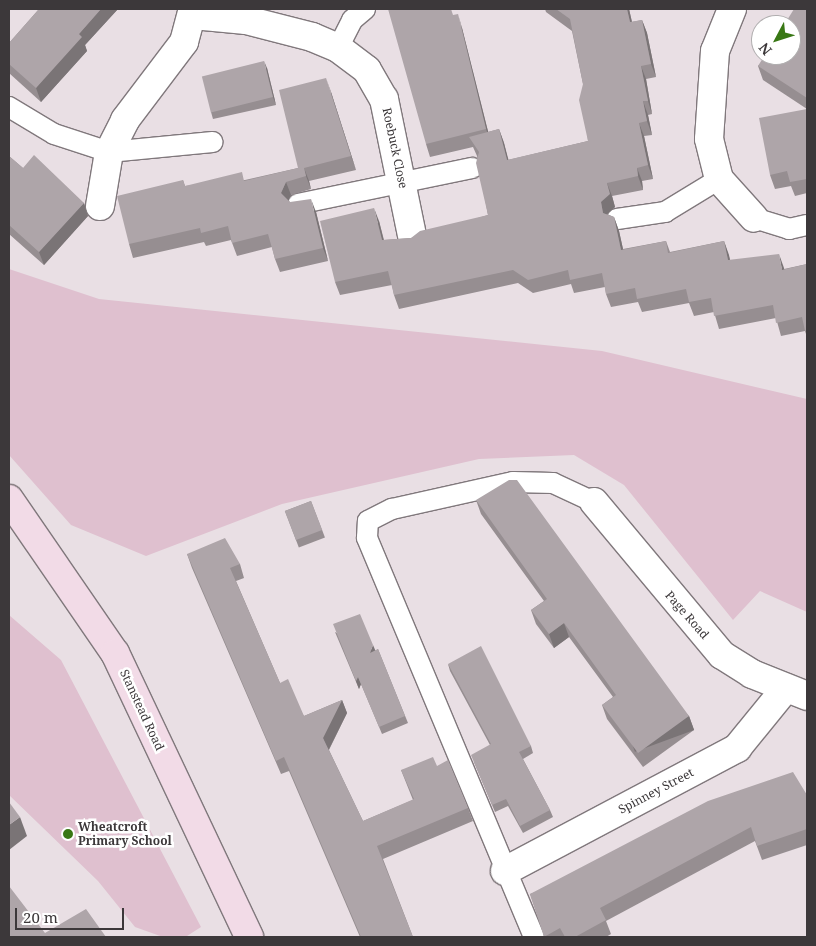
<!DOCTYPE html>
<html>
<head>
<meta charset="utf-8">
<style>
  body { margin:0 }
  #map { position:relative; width:816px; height:946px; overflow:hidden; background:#e9dfe4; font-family:"Noto Serif",serif }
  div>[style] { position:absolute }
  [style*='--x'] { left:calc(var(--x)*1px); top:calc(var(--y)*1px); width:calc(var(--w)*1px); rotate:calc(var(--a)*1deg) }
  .green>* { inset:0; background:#dfc0cf }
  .roads { filter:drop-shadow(1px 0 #80787c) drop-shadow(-1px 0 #80787c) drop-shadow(0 1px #80787c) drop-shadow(0 -1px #80787c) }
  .lane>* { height:20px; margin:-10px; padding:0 10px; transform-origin:10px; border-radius:10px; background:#fff }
  .street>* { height:28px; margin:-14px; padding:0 14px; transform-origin:14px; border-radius:14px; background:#fff }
  .secondary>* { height:28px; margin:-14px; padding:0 14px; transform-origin:14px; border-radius:14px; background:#f2dbe7 }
  .wall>* { inset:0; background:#968e91; transform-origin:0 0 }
  .shaded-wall>* { inset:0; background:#7a7476; transform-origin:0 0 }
  .building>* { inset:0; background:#aea5a9; transform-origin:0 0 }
  .dots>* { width:14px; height:14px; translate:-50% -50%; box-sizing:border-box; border:2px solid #fff; border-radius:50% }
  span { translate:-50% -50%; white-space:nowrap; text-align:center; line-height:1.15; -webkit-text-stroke:5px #fff; paint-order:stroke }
  .street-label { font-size:12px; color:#3c383a }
  .poi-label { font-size:12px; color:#3c383a; font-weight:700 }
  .left { translate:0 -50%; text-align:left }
  .frame { position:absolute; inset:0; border:10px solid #3c383a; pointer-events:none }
  .north { position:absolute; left:751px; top:15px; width:50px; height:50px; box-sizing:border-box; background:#fff; border:1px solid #b1afb0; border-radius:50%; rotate:230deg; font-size:14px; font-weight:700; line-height:20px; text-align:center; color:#3c383a }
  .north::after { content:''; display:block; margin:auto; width:18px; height:22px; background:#397815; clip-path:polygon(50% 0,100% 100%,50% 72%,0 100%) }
  .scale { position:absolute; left:15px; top:908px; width:109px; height:22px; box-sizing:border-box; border:2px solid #3c383a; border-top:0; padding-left:6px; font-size:15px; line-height:18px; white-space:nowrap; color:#3c383a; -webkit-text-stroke:4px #fff; paint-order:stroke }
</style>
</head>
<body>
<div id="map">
  <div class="green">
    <i style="clip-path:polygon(9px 269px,99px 299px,602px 351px,807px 399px,807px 612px,760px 591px,733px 620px,624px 485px,574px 455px,479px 459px,282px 504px,146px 556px,71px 525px,9px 455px)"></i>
    <i style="clip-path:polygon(9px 615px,61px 660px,201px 927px,187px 936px,163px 937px,135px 927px,98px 881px,9px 795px)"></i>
  </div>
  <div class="roads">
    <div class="lane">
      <i style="--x:338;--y:48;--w:31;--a:-63"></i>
      <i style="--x:352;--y:20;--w:17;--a:-40"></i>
      <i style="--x:9;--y:107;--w:52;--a:31"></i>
      <i style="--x:54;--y:134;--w:58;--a:18.1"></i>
      <i style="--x:109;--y:152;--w:104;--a:-5.5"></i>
      <i style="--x:298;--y:204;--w:178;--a:-11.7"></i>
      <i style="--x:754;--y:218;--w:37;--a:17"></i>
      <i style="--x:789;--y:229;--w:18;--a:-13"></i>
      <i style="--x:617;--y:219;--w:49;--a:-8.3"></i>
      <i style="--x:665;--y:212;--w:63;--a:-31.4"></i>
      <i style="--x:534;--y:937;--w:433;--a:-112.7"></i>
      <i style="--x:367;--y:538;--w:17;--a:-87"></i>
      <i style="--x:368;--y:521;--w:27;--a:-27"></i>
      <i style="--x:392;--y:509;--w:124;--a:-12.6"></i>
      <i style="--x:513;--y:482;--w:40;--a:1.4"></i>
      <i style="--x:553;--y:483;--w:45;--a:24.9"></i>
    </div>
    <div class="street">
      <i style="--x:732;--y:9;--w:45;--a:112"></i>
      <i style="--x:715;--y:51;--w:88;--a:93.9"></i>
      <i style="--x:709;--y:139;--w:41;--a:76"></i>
      <i style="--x:719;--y:179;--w:52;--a:48.1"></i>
      <i style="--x:193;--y:15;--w:53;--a:5.4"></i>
      <i style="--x:246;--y:20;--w:68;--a:14.4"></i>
      <i style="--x:312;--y:37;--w:28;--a:23"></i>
      <i style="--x:338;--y:48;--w:36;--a:37"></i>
      <i style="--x:367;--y:70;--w:34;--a:60"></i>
      <i style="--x:384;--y:99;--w:140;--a:78.4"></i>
      <i style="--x:100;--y:206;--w:55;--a:-80.5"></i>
      <i style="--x:109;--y:152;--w:36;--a:-63"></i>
      <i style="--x:125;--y:120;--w:98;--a:-52.9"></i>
      <i style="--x:184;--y:42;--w:34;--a:-75"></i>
      <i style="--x:594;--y:502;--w:199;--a:50.1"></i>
      <i style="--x:722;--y:655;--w:36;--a:32"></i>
      <i style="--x:752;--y:674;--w:59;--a:21.8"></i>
      <i style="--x:505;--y:871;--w:263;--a:-27.9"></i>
      <i style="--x:737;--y:748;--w:77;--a:-50.8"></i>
    </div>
    <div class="secondary">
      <i style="--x:9;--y:499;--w:187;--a:55.5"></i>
      <i style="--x:115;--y:653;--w:314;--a:64.7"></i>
    </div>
  </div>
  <div class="wall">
    <i style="clip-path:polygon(39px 9px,118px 9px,85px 45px,87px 51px,41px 102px,9px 73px,9px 43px)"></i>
    <i style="clip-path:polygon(545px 9px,629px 9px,632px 22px,642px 20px,647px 33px,656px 77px,646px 79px,652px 114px,648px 115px,652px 135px,644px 136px,653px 179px,642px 181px,643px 190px,612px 196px,615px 207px,607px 214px,614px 217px,619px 231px,623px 249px,666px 241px,670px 252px,724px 241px,730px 260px,784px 269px,807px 264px,807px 337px,805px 331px,781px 336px,776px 318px,719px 329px,714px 312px,694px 316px,689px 303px,642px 312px,638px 302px,611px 307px,606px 294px,605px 287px,574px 293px,571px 284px,533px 293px,518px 283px,399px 309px,394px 295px,392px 285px,340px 295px,335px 282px,379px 221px,384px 240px,411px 238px,488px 215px,477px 156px,473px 147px,430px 157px,426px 144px,454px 15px,462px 28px,488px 132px,499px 129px,504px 143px,508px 160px,588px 141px,583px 84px,572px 31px,546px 12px)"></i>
    <i style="clip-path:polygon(807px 9px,807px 193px,795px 196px,791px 186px,775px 189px,770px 175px,807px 109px,763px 80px,758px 66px)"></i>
    <i style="clip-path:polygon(267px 68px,276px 105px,213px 119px,211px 112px)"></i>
    <i style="clip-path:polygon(331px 92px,356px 170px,309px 181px,311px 189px,291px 195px,288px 200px,290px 202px,316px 212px,328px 261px,280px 272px,275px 259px,272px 247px,237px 256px,231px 240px,206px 246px,204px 242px,133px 258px,129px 244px,183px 180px,185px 186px,245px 180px,298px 168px)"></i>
    <i style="clip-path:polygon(9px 156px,23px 168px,84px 203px,88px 216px,44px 265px,9px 234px)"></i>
    <i style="clip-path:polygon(476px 500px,689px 716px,694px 730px,643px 767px,607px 719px,602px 705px,613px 697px,569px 637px,554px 648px,536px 624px,531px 610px,544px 601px,481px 514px)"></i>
    <i style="left:311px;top:501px;width:39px;height:28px;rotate:69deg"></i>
    <i style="clip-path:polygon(187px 554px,240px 564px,244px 578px,236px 581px,280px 683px,304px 716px,342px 700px,347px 713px,329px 750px,363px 821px,413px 800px,401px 770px,437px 766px,468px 808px,473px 821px,383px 859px,413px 937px,360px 937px,289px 771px,281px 774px,192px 568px)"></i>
    <i style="clip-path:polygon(335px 632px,375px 651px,378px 649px,408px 723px,382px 734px,361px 684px,359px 689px)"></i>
    <i style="clip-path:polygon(448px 664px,531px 746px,533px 753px,523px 759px,550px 810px,553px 817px,523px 833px,508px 806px,495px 812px,474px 762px,490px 745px,450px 671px)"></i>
    <i style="clip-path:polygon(807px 795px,807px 845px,762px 860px,755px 841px,606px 921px,611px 934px,606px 937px,545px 937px,530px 894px)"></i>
  </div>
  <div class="shaded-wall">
    <i style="clip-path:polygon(101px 9px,118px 9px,85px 45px,87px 51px,41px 102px,36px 88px,79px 34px)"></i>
    <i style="clip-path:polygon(627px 9px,629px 9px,635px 36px,630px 22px)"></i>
    <i style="clip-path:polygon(458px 14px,462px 28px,491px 143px,486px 129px)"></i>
    <i style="clip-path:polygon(642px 20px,647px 33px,656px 77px,651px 64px)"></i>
    <i style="clip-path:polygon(264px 61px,267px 68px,276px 105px,273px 97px)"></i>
    <i style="clip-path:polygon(641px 66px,646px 79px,652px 114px,648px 101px)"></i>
    <i style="clip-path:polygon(326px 78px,331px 92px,356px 170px,351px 156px)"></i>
    <i style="clip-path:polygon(643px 101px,648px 115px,652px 135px,647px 121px)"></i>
    <i style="clip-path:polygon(639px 123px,644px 136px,653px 179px,648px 165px)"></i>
    <i style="clip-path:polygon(499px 129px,504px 143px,512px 173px,507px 160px)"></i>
    <i style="clip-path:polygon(304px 168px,309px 181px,311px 189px,306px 176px)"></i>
    <i style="clip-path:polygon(637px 168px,642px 181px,643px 190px,638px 176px)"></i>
    <i style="clip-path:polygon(286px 182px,291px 195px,286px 206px,281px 193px)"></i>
    <i style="clip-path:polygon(607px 183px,612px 196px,615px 207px,606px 215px,603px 213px,601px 202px)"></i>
    <i style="clip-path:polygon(311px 199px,316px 212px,328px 261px,323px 248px)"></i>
    <i style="clip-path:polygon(84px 203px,88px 216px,44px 265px,39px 252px)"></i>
    <i style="clip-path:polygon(374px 208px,379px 221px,387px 254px,382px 240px)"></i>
    <i style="clip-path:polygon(614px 217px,619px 231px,626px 263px,621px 250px)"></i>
    <i style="clip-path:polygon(724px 241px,729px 255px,733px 274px,728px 260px)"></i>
    <i style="clip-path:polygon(779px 254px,784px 268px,787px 283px,782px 270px)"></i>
    <i style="clip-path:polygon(564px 623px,569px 637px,554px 648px,549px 634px)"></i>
    <i style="clip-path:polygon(373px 645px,376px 652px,370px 653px)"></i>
    <i style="clip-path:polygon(358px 677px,361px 684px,359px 689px,356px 681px)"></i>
    <i style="clip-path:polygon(342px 700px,347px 713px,328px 751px,323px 738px)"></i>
    <i style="left:689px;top:716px;width:15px;height:63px;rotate:70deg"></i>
    <i style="clip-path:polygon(20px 817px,27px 836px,9px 850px,9px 825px)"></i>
  </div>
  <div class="building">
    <i style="clip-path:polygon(39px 9px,101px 9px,79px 34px,82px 37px,36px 88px,9px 64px,9px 43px)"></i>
    <i style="clip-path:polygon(388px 9px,451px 9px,453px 15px,458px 14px,486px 129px,426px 144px)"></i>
    <i style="clip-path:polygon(556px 9px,627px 9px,630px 22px,642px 20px,651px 64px,641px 66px,648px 101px,643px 101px,647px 121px,639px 123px,648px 165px,637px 168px,638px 176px,607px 183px,610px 194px,601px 202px,603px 213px,614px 217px,621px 250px,666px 241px,668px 253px,724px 241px,728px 260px,779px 254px,782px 270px,807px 264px,807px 330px,805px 331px,802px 317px,776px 323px,773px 305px,714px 316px,711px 298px,689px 302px,686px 289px,637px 299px,635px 288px,606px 294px,602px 273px,570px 280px,568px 270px,528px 280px,513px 270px,394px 295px,388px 271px,335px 282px,320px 221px,374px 208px,382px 240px,411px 238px,420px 231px,488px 215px,476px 163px,479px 152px,469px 137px,499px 129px,507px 160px,588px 141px,579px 100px,583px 84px,570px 19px)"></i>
    <i style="clip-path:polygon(794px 9px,807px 9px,807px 98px,758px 66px,765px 55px,791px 55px,791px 25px,784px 25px)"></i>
    <i style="left:264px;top:61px;width:37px;height:64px;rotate:76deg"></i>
    <i style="clip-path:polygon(326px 78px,351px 156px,304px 168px,306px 176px,286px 182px,281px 193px,290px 202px,311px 199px,323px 248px,275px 259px,268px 234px,232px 243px,228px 226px,201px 233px,200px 228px,129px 244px,117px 196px,183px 180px,185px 186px,242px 172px,244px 181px,298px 168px,279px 90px)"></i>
    <i style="clip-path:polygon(807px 109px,807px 179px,790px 182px,787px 171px,770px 175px,759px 118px)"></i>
    <i style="clip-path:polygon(34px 155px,84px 203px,39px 252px,9px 225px,9px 156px,23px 168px)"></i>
    <i style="clip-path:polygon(509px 480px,517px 480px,689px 716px,638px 753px,602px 705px,616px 695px,564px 623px,549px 634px,531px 610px,547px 599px,476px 500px)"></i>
    <i style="left:311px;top:501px;width:31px;height:28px;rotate:69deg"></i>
    <i style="clip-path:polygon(225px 538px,240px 564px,230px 568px,247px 607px,280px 683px,288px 679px,304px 716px,342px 700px,323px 738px,363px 821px,414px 799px,401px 770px,433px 757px,437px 766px,448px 760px,468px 808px,377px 846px,413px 937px,361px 937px,284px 757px,276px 761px,187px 554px)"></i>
    <i style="clip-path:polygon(360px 614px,373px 645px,370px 653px,378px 649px,405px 716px,379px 727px,358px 677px,356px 681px,333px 624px)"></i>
    <i style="clip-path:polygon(481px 646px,531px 746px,519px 752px,550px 810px,520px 826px,506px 799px,492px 805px,471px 755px,491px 744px,448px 664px)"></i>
    <i style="clip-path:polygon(793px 772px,807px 795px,807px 829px,757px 846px,751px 827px,600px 908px,606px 920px,575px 937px,565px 937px,560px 928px,544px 937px,530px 894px,708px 801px)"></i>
    <i style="clip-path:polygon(9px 802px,20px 817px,9px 825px)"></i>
    <i style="clip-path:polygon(9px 886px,45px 933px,86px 909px,106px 937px,9px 937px)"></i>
  </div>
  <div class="dots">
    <i style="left:68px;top:834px;background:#397815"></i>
  </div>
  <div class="street-label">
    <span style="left:395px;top:148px;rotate:78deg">Roebuck Close</span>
    <span style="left:687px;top:615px;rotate:49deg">Page Road</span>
    <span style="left:142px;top:710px;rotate:65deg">Stanstead Road</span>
    <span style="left:656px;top:791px;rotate:-28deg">Spinney Street</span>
  </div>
  <div class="poi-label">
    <span class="left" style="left:78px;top:834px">Wheatcroft<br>Primary School</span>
  </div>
  <div class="frame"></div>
  <div class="north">N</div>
  <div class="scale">20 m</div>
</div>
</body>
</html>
